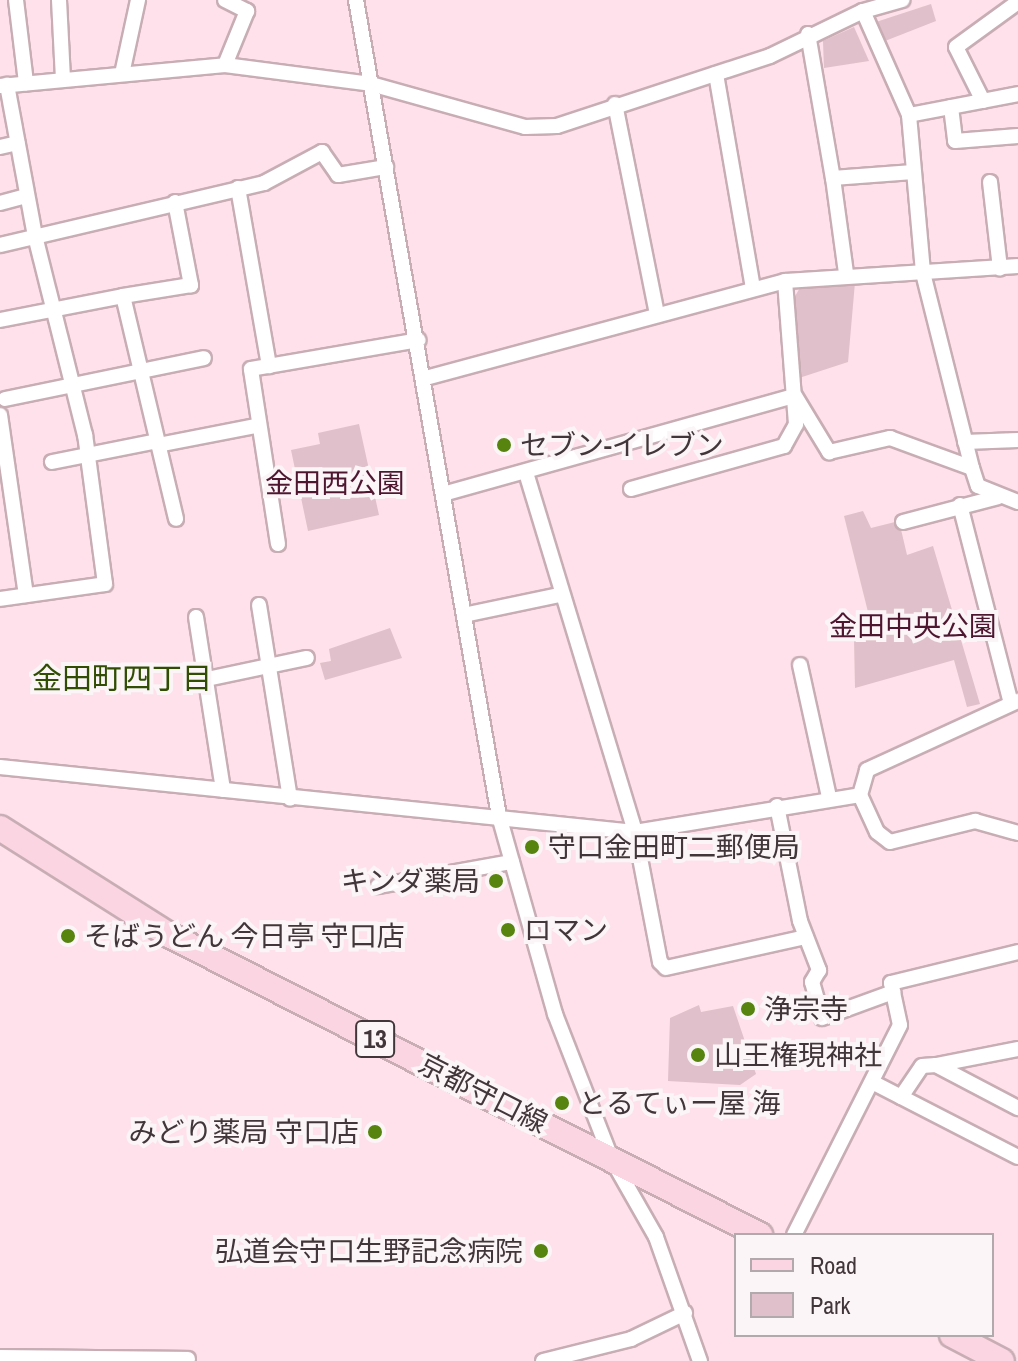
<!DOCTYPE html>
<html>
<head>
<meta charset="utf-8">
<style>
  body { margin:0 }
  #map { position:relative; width:1018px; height:1361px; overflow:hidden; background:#fee1ea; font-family:"Archivo Narrow","Noto Sans JP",sans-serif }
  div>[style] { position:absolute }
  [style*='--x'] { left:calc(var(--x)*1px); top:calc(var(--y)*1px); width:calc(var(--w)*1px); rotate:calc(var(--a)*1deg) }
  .green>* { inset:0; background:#e0c0ca }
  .roads { filter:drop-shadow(2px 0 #c8adb5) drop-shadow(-2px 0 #c8adb5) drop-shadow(0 2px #c8adb5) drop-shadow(0 -2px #c8adb5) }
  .street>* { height:14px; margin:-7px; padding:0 7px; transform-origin:7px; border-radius:7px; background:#fff }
  .primary>* { height:24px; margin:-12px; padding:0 12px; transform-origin:12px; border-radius:12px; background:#fcd5e2 }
  .dots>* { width:22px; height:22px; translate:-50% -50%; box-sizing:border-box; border:4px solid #fbf5f7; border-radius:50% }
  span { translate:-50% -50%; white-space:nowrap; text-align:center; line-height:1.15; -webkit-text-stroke:8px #fbf5f7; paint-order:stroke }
  .shield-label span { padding:2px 6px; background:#fbf5f7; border:2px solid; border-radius:6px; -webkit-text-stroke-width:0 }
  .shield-label { font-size:26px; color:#413639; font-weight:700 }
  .poi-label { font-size:28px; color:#413639 }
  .left { translate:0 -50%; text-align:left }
  .right { translate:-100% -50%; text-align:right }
  .park-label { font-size:28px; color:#4f162f }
  .street-label { font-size:28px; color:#413639 }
  .neighbourhood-label { font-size:30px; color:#314c03 }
  .legend { position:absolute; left:734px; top:1233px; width:260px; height:104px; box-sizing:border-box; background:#fbf5f7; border:2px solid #b1a9ab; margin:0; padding:10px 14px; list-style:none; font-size:24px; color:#413639 }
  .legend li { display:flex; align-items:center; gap:16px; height:40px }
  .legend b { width:40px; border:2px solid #b1a9ab }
</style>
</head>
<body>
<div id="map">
  <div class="green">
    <i style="clip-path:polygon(931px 4px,936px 21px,885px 41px,876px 22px)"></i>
    <i style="clip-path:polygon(854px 27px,869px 61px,824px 68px,823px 41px)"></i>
    <i style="clip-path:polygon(855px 282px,848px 362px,799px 378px,794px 298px,801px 286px)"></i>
    <i style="clip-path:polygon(359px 424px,379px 515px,308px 531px,291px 450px,320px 444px,318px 433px)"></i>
    <i style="clip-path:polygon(863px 511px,871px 528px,899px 521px,907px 555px,933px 546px,980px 704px,967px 707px,954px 660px,855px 688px,854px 639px,871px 624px,844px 516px)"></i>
    <i style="clip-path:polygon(390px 628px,402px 658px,325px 680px,320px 663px,331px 661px,329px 649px)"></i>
    <i style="clip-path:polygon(699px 1005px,701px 1012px,733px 1006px,756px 1074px,740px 1085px,668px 1081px,670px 1018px)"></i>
  </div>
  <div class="roads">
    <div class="street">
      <i style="--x:16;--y:0;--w:84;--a:83.1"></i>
      <i style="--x:59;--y:0;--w:79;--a:87.1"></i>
      <i style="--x:225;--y:0;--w:25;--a:27"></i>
      <i style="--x:247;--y:11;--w:58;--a:112.2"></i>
      <i style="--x:356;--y:0;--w:828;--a:80.06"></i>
      <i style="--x:499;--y:816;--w:206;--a:74.2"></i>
      <i style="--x:555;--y:1014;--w:155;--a:68.7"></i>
      <i style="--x:611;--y:1158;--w:91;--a:60.3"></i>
      <i style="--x:656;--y:1237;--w:132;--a:70.5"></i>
      <i style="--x:863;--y:11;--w:41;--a:-15.8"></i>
      <i style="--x:808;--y:34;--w:146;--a:80.2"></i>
      <i style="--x:122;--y:74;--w:76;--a:-77.8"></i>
      <i style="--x:716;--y:74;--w:217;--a:80.2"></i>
      <i style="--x:0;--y:86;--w:226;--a:-5.3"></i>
      <i style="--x:225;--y:65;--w:147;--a:7.4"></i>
      <i style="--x:371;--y:84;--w:160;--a:15.6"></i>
      <i style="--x:525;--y:127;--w:32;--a:-2"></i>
      <i style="--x:557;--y:126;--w:224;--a:-18.2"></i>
      <i style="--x:770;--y:56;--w:103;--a:-25.8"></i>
      <i style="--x:863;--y:11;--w:114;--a:66.1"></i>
      <i style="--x:909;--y:115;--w:159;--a:84.9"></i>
      <i style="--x:923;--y:273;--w:201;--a:75.9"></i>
      <i style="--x:972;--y:468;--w:19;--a:72"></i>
      <i style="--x:978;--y:486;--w:43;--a:21.8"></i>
      <i style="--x:983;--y:101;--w:60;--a:-116.6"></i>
      <i style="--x:956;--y:47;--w:77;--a:-36"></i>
      <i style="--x:615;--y:104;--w:215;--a:78.7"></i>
      <i style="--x:951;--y:107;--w:34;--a:83"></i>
      <i style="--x:955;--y:141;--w:63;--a:-4.5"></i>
      <i style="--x:909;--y:115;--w:111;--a:-10.9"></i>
      <i style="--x:0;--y:147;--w:18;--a:-13"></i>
      <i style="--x:990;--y:182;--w:87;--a:83.4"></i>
      <i style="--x:238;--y:188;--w:181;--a:80.1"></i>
      <i style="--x:175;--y:202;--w:85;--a:79.1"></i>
      <i style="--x:191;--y:285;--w:69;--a:170.8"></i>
      <i style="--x:123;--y:296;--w:229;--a:76.6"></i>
      <i style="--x:0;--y:203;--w:28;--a:-15"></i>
      <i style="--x:0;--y:245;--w:271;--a:-13.2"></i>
      <i style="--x:264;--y:183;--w:66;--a:-28.1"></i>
      <i style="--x:322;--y:152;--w:28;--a:55"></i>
      <i style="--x:338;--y:175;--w:49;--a:-9.5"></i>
      <i style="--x:846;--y:273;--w:96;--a:-97.8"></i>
      <i style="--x:833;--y:178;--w:80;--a:-4.3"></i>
      <i style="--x:0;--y:320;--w:125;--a:-11"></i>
      <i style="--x:426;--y:378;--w:372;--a:-15.1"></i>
      <i style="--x:785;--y:281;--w:233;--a:-3.7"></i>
      <i style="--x:5;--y:399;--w:203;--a:-11.6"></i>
      <i style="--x:0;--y:415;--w:182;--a:81.8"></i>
      <i style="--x:965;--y:442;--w:53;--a:-2.2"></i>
      <i style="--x:158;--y:445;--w:100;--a:-11"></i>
      <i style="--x:52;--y:462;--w:107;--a:-11.3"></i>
      <i style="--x:527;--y:476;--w:372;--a:73.1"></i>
      <i style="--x:635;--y:832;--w:132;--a:79.1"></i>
      <i style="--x:660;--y:962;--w:8;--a:45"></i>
      <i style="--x:666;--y:968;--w:143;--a:-12.5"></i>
      <i style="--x:631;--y:489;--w:159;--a:-15.7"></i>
      <i style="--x:784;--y:446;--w:25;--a:-61"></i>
      <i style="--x:796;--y:424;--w:143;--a:-94.4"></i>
      <i style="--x:443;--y:494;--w:365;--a:-15.6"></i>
      <i style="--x:795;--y:396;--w:66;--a:58.7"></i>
      <i style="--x:829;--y:452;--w:63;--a:-12.9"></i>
      <i style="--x:890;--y:438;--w:87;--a:20.1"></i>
      <i style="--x:960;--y:505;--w:204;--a:75.6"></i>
      <i style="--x:903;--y:522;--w:98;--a:-14.7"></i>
      <i style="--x:278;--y:544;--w:177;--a:-98.8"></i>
      <i style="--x:251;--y:369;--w:170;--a:-9.8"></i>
      <i style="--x:0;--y:599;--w:106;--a:-8.1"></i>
      <i style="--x:105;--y:584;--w:150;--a:-97.6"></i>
      <i style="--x:85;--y:435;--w:205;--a:-104.1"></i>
      <i style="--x:35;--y:236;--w:154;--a:-100.5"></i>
      <i style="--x:259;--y:605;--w:196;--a:80.9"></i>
      <i style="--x:464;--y:615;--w:97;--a:-11.9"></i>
      <i style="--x:196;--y:617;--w:175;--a:81.1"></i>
      <i style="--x:800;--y:665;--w:135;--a:77.6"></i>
      <i style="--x:207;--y:679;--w:102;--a:-11.9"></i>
      <i style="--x:0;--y:767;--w:638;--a:5.84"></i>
      <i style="--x:635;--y:832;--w:228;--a:-9.3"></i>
      <i style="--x:860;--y:795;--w:41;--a:65.3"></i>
      <i style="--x:877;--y:832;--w:16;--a:38"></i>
      <i style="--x:890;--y:842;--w:88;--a:-13.9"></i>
      <i style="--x:975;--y:821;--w:45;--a:15.6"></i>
      <i style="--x:860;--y:795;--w:26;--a:-74"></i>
      <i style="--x:867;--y:770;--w:166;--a:-24.6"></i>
      <i style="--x:777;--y:806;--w:117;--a:78.7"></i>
      <i style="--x:800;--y:921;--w:53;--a:68.8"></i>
      <i style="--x:819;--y:970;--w:14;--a:120"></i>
      <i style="--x:812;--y:982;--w:37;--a:74"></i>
      <i style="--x:822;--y:1018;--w:76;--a:-20.1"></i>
      <i style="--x:378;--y:886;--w:136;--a:-10.2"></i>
      <i style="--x:936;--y:1065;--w:84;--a:-11"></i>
      <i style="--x:872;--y:1082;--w:164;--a:27.2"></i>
      <i style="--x:901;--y:1097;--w:37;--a:-56"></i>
      <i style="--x:922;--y:1066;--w:14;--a:-4"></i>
      <i style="--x:936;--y:1065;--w:93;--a:27.7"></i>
      <i style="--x:794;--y:1235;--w:235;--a:-63.2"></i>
      <i style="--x:900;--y:1025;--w:43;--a:-102.1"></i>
      <i style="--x:891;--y:983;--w:131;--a:-13.7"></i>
      <i style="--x:0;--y:1357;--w:188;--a:0.6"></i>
      <i style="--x:543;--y:1361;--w:91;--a:-14"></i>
      <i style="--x:631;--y:1339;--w:60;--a:-25.7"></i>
    </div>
    <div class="primary">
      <i style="--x:0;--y:828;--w:200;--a:32.3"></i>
      <i style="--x:169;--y:935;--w:663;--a:26.91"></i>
      <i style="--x:952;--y:1335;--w:56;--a:27.5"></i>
    </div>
  </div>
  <div class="dots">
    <i style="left:504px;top:445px;background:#57830f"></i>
    <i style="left:532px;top:847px;background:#57830f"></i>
    <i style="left:496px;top:881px;background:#57830f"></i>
    <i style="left:508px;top:930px;background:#57830f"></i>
    <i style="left:68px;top:936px;background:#57830f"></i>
    <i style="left:748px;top:1009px;background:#57830f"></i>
    <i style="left:698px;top:1055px;background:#57830f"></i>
    <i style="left:562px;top:1103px;background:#57830f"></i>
    <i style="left:375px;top:1132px;background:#57830f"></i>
    <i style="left:541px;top:1251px;background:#57830f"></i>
  </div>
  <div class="shield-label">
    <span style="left:375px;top:1039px">13</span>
  </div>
  <div class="poi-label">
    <span class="left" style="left:520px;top:445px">セブン-イレブン</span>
    <span class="left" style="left:548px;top:847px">守口金田町二郵便局</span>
    <span class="right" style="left:480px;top:881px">キンダ薬局</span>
    <span class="left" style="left:524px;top:930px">ロマン</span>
    <span class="left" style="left:84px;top:936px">そばうどん 今日亭 守口店</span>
    <span class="left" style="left:764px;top:1009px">浄宗寺</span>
    <span class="left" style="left:714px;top:1055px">山王権現神社</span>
    <span class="left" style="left:578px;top:1103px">とるてぃー屋 海</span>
    <span class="right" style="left:359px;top:1132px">みどり薬局 守口店</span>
    <span class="right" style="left:523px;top:1251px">弘道会守口生野記念病院</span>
  </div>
  <div class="park-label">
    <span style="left:335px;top:483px">金田西公園</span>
    <span style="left:913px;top:626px">金田中央公園</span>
  </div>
  <div class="street-label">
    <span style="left:483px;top:1093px;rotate:27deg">京都守口線</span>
  </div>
  <div class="neighbourhood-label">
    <span style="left:122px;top:678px">金田町四丁目</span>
  </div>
  <ul class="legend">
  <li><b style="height:10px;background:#fcd5e2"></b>Road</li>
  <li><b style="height:22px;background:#e0c0ca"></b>Park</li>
  </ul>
</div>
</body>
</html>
